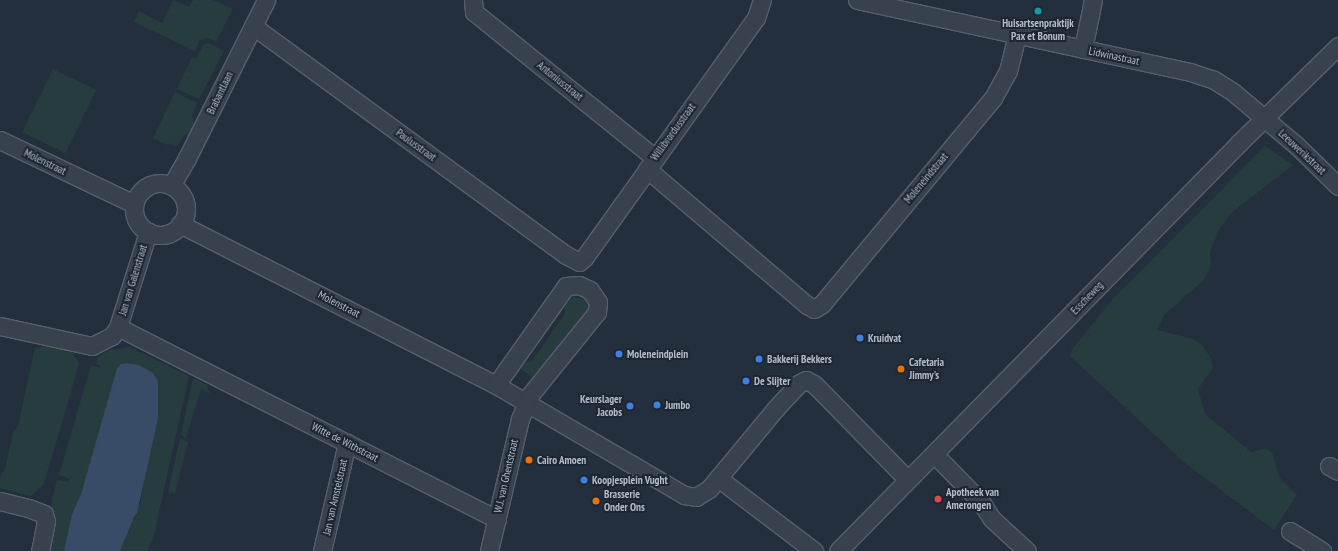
<!DOCTYPE html>
<html>
<head>
<meta charset="utf-8">
<style>
  body { margin:0 }
  #map { position:relative; width:1338px; height:551px; overflow:hidden; background:#242f3e; font-family:"PT Sans Narrow",sans-serif }
  div>[style] { position:absolute }
  [style*='--x'] { left:calc(var(--x)*1px); top:calc(var(--y)*1px); width:calc(var(--w)*1px); rotate:calc(var(--a)*1deg) }
  .green>* { inset:0; background:#263c3f; transform-origin:0 0 }
  .water>* { inset:0; background:#394c67 }
  .roads { filter:drop-shadow(1px 0 #565f6c) drop-shadow(-1px 0 #565f6c) drop-shadow(0 1px #565f6c) drop-shadow(0 -1px #565f6c) }
  .minor>* { height:17px; margin:-8.5px; padding:0 8.5px; transform-origin:8.5px; border-radius:8.5px; background:#38414e }
  .minor>.ring { margin:-8.5px; padding:0; box-sizing:content-box; background:none; border:17px solid #38414e; border-radius:50% }
  .dots>* { width:11px; height:11px; translate:-50% -50%; box-sizing:border-box; border:2px solid #1d2633; border-radius:50% }
  span { translate:-50% -50%; white-space:nowrap; text-align:center; line-height:1.15; -webkit-text-stroke:4px #1d2633; paint-order:stroke }
  .poi-label { font-size:11px; color:#b4bcc9; font-weight:700 }
  .left { translate:0 -50%; text-align:left }
  .right { translate:-100% -50%; text-align:right }
  .street-label { font-size:11px; color:#b4bcc9 }
</style>
</head>
<body>
<div id="map">
  <div class="green">
    <i style="clip-path:polygon(173px 0,189px 7px,193px 0,213px 0,233px 9px,216px 42px,207px 38px,200px 40px,195px 51px,134px 22px,139px 11px,162px 23px)"></i>
    <i style="clip-path:polygon(208px 43px,224px 51px,199px 99px,177px 89px,192px 57px,196px 59px,204px 44px)"></i>
    <i style="left:53px;top:69px;width:48px;height:70px;rotate:26deg"></i>
    <i style="clip-path:polygon(175px 92px,197px 103px,192px 116px,195px 126px,188px 136px,185px 134px,176px 147px,169px 143px,167px 145px,153px 138px)"></i>
    <i style="clip-path:polygon(1265px 146px,1293px 165px,1231px 213px,1219px 230px,1210px 252px,1211px 266px,1204px 280px,1164px 315px,1157px 330px,1194px 339px,1202px 345px,1211px 358px,1213px 368px,1198px 389px,1205px 414px,1251px 452px,1266px 448px,1272px 452px,1279px 477px,1297px 495px,1274px 530px,1185px 463px,1070px 356px,1072px 349px,1113px 299px)"></i>
    <i style="clip-path:polygon(573px 297px,584px 299px,588px 307px,588px 312px,532px 377px,518px 367px,521px 363px,532px 361px,565px 314px,565px 306px)"></i>
    <i style="clip-path:polygon(45px 345px,72px 351px,79px 364px,44px 484px,31px 496px,0 488px,0 477px,5px 469px,13px 433px,18px 426px,35px 348px,40px 348px)"></i>
    <i style="clip-path:polygon(129px 347px,189px 376px,153px 539px,147px 551px,120px 551px,141px 501px,145px 469px,158px 418px,158px 381px,153px 373px,139px 365px,127px 363px,121px 364px,117px 368px,81px 494px,72px 514px,64px 551px,46px 551px,52px 518px,52px 499px,57px 480px,68px 482px,70px 479px,59px 475px,91px 365px,100px 368px,101px 366px,96px 364px,98px 357px,102px 354px,110px 350px)"></i>
    <i style="clip-path:polygon(193px 378px,207px 385px,210px 394px,201px 389px,186px 438px,181px 435px)"></i>
    <i style="clip-path:polygon(180px 438px,188px 442px,175px 494px,168px 493px)"></i>
  </div>
  <div class="water">
    <i style="clip-path:polygon(127px 363px,139px 365px,153px 373px,158px 381px,158px 418px,137px 513px,134px 517px,120px 551px,64px 551px,72px 514px,81px 494px,117px 368px,121px 364px)"></i>
  </div>
  <div class="roads">
    <div class="minor">
      <i style="--x:473;--y:0;--w:12;--a:85"></i>
      <i style="--x:474;--y:12;--w:233;--a:38.9"></i>
      <i style="--x:857;--y:0;--w:341;--a:12.2"></i>
      <i style="--x:1190;--y:72;--w:25;--a:18"></i>
      <i style="--x:1214;--y:80;--w:22;--a:32"></i>
      <i style="--x:1233;--y:92;--w:82;--a:40.1"></i>
      <i style="--x:1296;--y:145;--w:59;--a:44.3"></i>
      <i style="--x:253;--y:26;--w:388;--a:36.2"></i>
      <i style="--x:566;--y:255;--w:15;--a:28"></i>
      <i style="--x:579;--y:262;--w:6;--a:-39"></i>
      <i style="--x:584;--y:258;--w:295;--a:-54.4"></i>
      <i style="--x:756;--y:18;--w:19;--a:-72"></i>
      <i style="--x:1083;--y:49;--w:50;--a:-78.5"></i>
      <i style="--x:0;--y:140;--w:148;--a:25.5"></i>
      <i style="--x:647;--y:169;--w:210;--a:40.4"></i>
      <i style="--x:807;--y:305;--w:8;--a:30"></i>
      <i style="--x:814;--y:309;--w:9;--a:-32"></i>
      <i style="--x:822;--y:304;--w:268;--a:-50.3"></i>
      <i style="--x:993;--y:98;--w:31;--a:-61"></i>
      <i style="--x:1008;--y:71;--w:37;--a:-76"></i>
      <i class="ring" style="left:134px;top:183px;width:35px;height:35px"></i>
      <i style="--x:171;--y:186;--w:32;--a:-60"></i>
      <i style="--x:187;--y:158;--w:177;--a:-63.4"></i>
      <i style="--x:180;--y:224;--w:355;--a:27"></i>
      <i style="--x:496;--y:385;--w:218;--a:30.3"></i>
      <i style="--x:684;--y:495;--w:12;--a:9"></i>
      <i style="--x:696;--y:497;--w:15;--a:-32"></i>
      <i style="--x:709;--y:489;--w:105;--a:-50.4"></i>
      <i style="--x:776;--y:408;--w:33;--a:-47"></i>
      <i style="--x:798;--y:384;--w:9;--a:-27"></i>
      <i style="--x:806;--y:380;--w:9;--a:27"></i>
      <i style="--x:814;--y:384;--w:134;--a:45.6"></i>
      <i style="--x:0;--y:326;--w:94;--a:12.3"></i>
      <i style="--x:92;--y:346;--w:22;--a:-27"></i>
      <i style="--x:112;--y:336;--w:11;--a:-56"></i>
      <i style="--x:118;--y:327;--w:100;--a:-72.5"></i>
      <i style="--x:118;--y:327;--w:425;--a:26.9"></i>
      <i style="--x:934;--y:454;--w:67;--a:45.6"></i>
      <i style="--x:981;--y:502;--w:20;--a:57"></i>
      <i style="--x:992;--y:519;--w:47;--a:42.4"></i>
      <i style="--x:1329;--y:466;--w:10;--a:29"></i>
      <i style="--x:718;--y:478;--w:121;--a:37.2"></i>
      <i style="--x:0;--y:501;--w:32;--a:14"></i>
      <i style="--x:31;--y:509;--w:14;--a:21"></i>
      <i style="--x:44;--y:514;--w:7;--a:74"></i>
      <i style="--x:46;--y:521;--w:31;--a:101"></i>
      <i style="--x:1290;--y:531;--w:38;--a:32"></i>
      <i style="--x:322;--y:551;--w:111;--a:-77"></i>
      <i style="--x:489;--y:551;--w:136;--a:-76.8"></i>
      <i style="--x:520;--y:419;--w:26;--a:-67"></i>
      <i style="--x:530;--y:395;--w:107;--a:-51.1"></i>
      <i style="--x:597;--y:312;--w:10;--a:-84"></i>
      <i style="--x:598;--y:302;--w:14;--a:-124"></i>
      <i style="--x:590;--y:290;--w:12;--a:-156"></i>
      <i style="--x:579;--y:285;--w:13;--a:176"></i>
      <i style="--x:566;--y:286;--w:121;--a:125.3"></i>
      <i style="--x:838;--y:551;--w:573;--a:-45.49"></i>
      <i style="--x:1240;--y:142;--w:137;--a:-44.4"></i>
    </div>
  </div>
  <div class="dots">
    <i style="left:1038px;top:11px;background:#0f9aa8"></i>
    <i style="left:860px;top:338px;background:#3f7fe0"></i>
    <i style="left:619px;top:354px;background:#3f7fe0"></i>
    <i style="left:759px;top:359px;background:#3f7fe0"></i>
    <i style="left:901px;top:369px;background:#e8710a"></i>
    <i style="left:746px;top:381px;background:#3f7fe0"></i>
    <i style="left:657px;top:405px;background:#3f7fe0"></i>
    <i style="left:630px;top:406px;background:#3f7fe0"></i>
    <i style="left:529px;top:460px;background:#e8710a"></i>
    <i style="left:584px;top:480px;background:#3f7fe0"></i>
    <i style="left:938px;top:499px;background:#e0444e"></i>
    <i style="left:596px;top:501px;background:#e8710a"></i>
  </div>
  <div class="poi-label">
    <span style="left:1038px;top:30px">Huisartsenpraktijk<br>Pax et Bonum</span>
    <span class="left" style="left:868px;top:338px">Kruidvat</span>
    <span class="left" style="left:627px;top:354px">Moleneindplein</span>
    <span class="left" style="left:767px;top:359px">Bakkerij Bekkers</span>
    <span class="left" style="left:909px;top:369px">Cafetaria<br>Jimmy's</span>
    <span class="left" style="left:754px;top:381px">De Slijter</span>
    <span class="right" style="left:622px;top:406px">Keurslager<br>Jacobs</span>
    <span class="left" style="left:665px;top:405px">Jumbo</span>
    <span class="left" style="left:537px;top:460px">Cairo Amoen</span>
    <span class="left" style="left:592px;top:480px">Koopjesplein Vught</span>
    <span class="left" style="left:946px;top:499px">Apotheek van<br>Amerongen</span>
    <span class="left" style="left:604px;top:501px">Brasserie<br>Onder Ons</span>
  </div>
  <div class="street-label">
    <span style="left:1114px;top:56px;rotate:12deg">Lidwinastraat</span>
    <span style="left:560px;top:81px;rotate:39deg">Antoniusstraat</span>
    <span style="left:220px;top:93px;rotate:-64deg">Brabantlaan</span>
    <span style="left:673px;top:132px;rotate:-54deg">Willibrordusstraat</span>
    <span style="left:416px;top:145px;rotate:36deg">Paulusstraat</span>
    <span style="left:1302px;top:152px;rotate:43deg">Leeuwerikstraat</span>
    <span style="left:45px;top:162px;rotate:26deg">Molenstraat</span>
    <span style="left:926px;top:178px;rotate:-50deg">Moleneindstraat</span>
    <span style="left:133px;top:280px;rotate:-73deg">Jan van Galenstraat</span>
    <span style="left:1087px;top:298px;rotate:-46deg">Esscheweg</span>
    <span style="left:339px;top:304px;rotate:27deg">Molenstraat</span>
    <span style="left:345px;top:442px;rotate:27deg">Witte de Withstraat</span>
    <span style="left:506px;top:476px;rotate:-77deg">W.J. van Ghentstraat</span>
    <span style="left:335px;top:497px;rotate:-77deg">Jan van Amstelstraat</span>
  </div>
</div>
</body>
</html>
